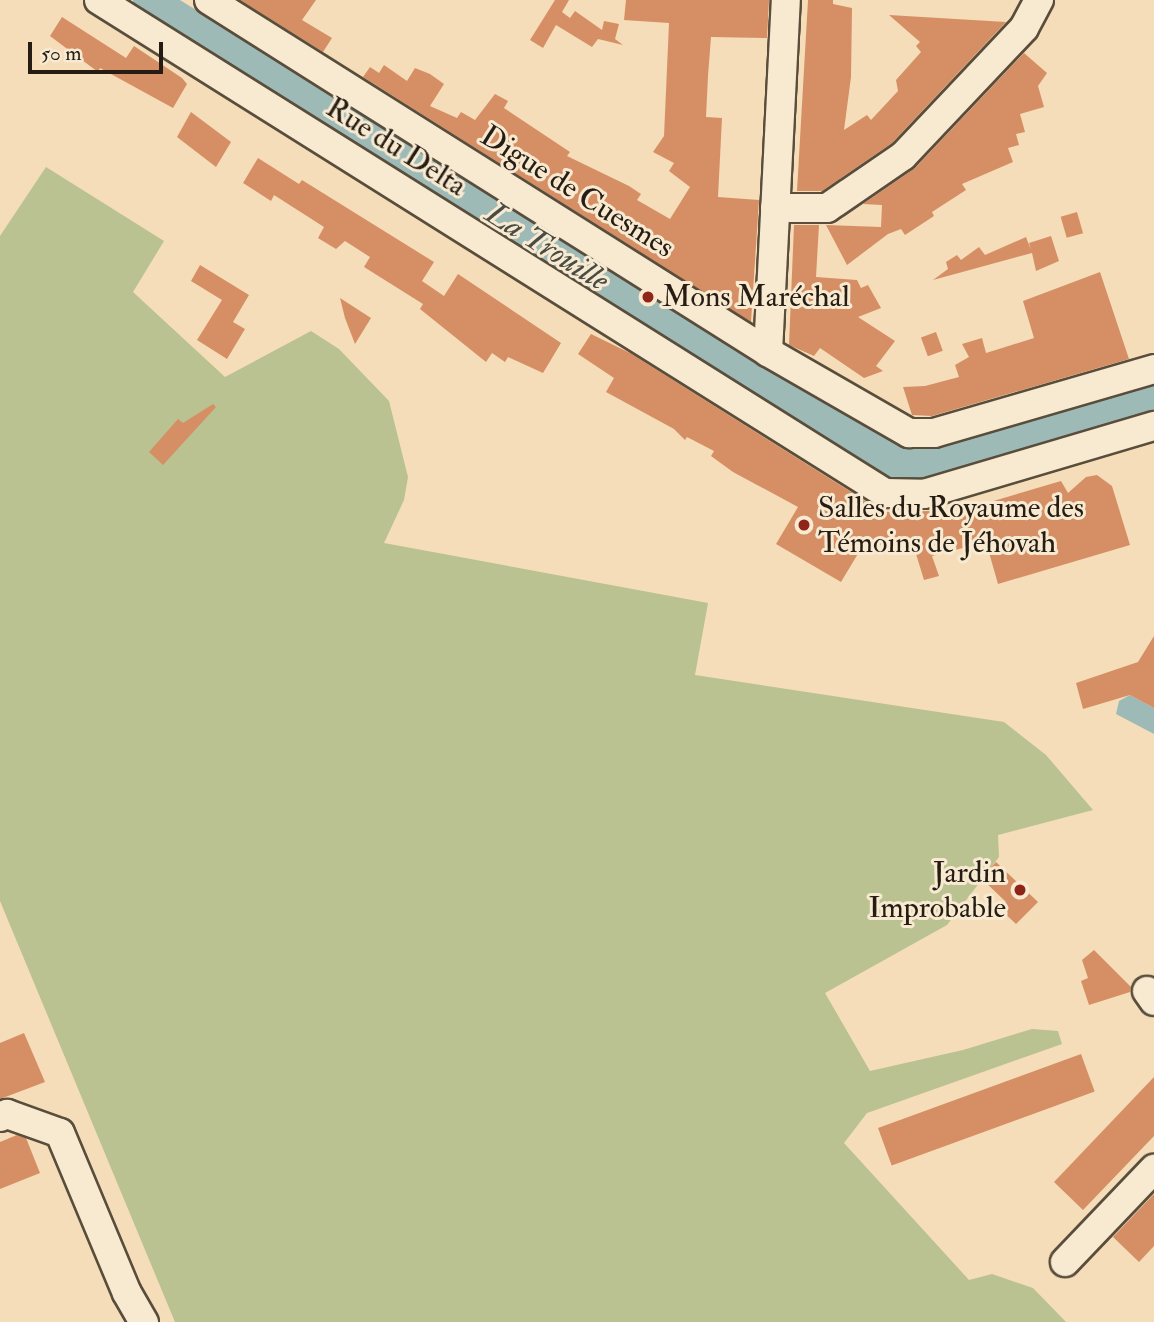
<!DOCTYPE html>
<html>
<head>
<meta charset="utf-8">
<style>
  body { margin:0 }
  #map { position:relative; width:1154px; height:1322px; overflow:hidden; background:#f4ddb8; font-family:"IM FELL Double Pica",serif }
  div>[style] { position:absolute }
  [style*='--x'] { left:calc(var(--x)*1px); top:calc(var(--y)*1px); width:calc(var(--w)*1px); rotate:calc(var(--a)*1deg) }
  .green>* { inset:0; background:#b9c290 }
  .water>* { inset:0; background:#9ebab7 }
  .river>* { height:33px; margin:-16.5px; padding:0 16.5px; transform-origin:16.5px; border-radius:16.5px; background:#9ebab7 }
  .building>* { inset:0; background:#d68f64; transform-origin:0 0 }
  .roads { filter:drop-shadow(2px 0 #594d3c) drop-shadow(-2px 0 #594d3c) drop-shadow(0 2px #594d3c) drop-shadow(0 -2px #594d3c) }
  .minor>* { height:28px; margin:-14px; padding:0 14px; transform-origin:14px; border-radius:14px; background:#f8e9d1 }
  .dots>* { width:19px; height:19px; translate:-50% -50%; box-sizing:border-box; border:4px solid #f8e9d1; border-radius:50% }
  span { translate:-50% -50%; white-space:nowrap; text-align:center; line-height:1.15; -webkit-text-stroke:6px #f8e9d1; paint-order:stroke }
  .street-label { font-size:30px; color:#251d13 }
  .poi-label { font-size:30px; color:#251d13 }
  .left { translate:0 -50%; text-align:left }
  .right { translate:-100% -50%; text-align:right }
  .water-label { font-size:32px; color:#494c44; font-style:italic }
  .scale { position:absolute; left:28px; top:42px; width:135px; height:32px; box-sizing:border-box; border:4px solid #251d13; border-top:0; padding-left:9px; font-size:21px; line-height:24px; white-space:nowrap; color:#251d13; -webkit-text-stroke:5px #f8e9d1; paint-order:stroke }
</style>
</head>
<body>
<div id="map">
  <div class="green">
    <i style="clip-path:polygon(46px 167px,164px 241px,133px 292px,225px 377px,311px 331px,339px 349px,389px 401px,408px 477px,404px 500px,384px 543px,708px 603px,695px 675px,1004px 722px,1046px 755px,1093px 810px,998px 835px,999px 857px,947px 925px,825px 993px,870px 1071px,963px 1050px,1032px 1029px,1058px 1031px,1062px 1044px,867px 1113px,844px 1143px,969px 1280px,992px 1274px,1033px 1288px,1066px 1322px,175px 1322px,0 901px,0 236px)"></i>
  </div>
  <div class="water">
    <i style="clip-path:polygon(1130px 695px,1154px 708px,1154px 734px,1116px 714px,1119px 701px)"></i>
  </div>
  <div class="river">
    <i style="--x:149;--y:0;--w:872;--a:31.83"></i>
    <i style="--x:890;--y:460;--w:32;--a:4"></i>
    <i style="--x:922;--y:462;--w:241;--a:-16.1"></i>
  </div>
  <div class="building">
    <i style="clip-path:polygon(240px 0,316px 0,302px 20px,332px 38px,323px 52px)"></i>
    <i style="clip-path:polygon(555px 0,569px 0,562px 12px,570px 18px,575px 11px,602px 30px,604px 21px,619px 24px,615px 39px,623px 45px,598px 39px,592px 47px,556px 25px,543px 48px,530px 40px)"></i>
    <i style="clip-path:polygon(626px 0,769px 0,767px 38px,711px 37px,708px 76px,706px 117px,722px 118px,718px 197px,759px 200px,751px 322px,363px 77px,370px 67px,379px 73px,384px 65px,407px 81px,415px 68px,430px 74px,444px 84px,430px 106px,457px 118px,461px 112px,475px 120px,495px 94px,508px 101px,504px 108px,570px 152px,567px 156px,629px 186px,641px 194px,637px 200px,670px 219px,690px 187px,669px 171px,674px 163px,653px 152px,664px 136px,669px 23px,624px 20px)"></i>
    <i style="clip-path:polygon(808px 0,833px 0,833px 4px,852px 8px,851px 77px,844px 130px,867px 115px,871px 120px,898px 91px,896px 80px,921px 52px,916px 46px,920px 42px,889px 15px,1006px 22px,892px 143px,822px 191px,797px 191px)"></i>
    <i style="clip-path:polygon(62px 17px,126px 58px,134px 46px,182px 78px,187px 84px,173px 108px,100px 68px,98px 72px,50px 36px)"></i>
    <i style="clip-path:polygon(1024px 53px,1047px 73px,1038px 86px,1044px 107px,1020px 114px,1025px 132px,1016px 134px,1019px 145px,1008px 148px,1013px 162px,962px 184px,966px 190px,932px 212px,934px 216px,905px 235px,901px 229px,888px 234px,847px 265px,826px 225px,881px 227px,882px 205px,863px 204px,915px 168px)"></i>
    <i style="clip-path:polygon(191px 112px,231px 142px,216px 167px,177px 137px)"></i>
    <i style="clip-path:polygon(258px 158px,299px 184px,302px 180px,434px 262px,422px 281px,444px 296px,458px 274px,561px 343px,543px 373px,508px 357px,505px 362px,492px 353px,486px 362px,420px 309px,423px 304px,364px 267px,370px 257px,345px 241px,336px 249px,318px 238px,324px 227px,274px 195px,271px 201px,243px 183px)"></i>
    <i style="left:1077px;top:212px;width:22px;height:17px;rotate:74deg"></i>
    <i style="clip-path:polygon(794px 225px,819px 225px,816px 277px,857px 280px,861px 288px,868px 285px,881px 308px,858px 317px,895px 341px,876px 366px,883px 371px,864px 378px,820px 348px,814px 356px,789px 345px)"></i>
    <i style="clip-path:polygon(1051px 236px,1059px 261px,1036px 271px,1032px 253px,933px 280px,948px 269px,946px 262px,957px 255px,961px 260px,979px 247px,985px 255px,1026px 237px,1031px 250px,1029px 243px)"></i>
    <i style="clip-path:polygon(200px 265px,249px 295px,233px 322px,245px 329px,227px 359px,197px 340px,222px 300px,191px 281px)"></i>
    <i style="clip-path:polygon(1100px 272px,1129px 359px,932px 416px,912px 415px,903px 387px,925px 386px,959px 377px,955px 365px,969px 357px,962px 344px,982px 338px,986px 353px,1034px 338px,1023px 301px)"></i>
    <i style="clip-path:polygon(340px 298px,371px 318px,355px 344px,345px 318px)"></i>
    <i style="left:936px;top:332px;width:20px;height:16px;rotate:70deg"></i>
    <i style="clip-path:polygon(591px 334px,630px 353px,883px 512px,930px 511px,931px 517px,978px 514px,980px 505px,1061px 481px,1068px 493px,1086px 477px,1097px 475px,1112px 486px,1130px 545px,998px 584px,986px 542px,932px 556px,939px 576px,924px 580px,916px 554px,886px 553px,886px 548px,868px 537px,841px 582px,776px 544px,798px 507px,733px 472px,711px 456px,714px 451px,687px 437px,685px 440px,674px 429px,606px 392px,614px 378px,578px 354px)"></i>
    <i style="clip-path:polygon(213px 404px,216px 407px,163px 465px,149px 452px,178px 419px,183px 423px)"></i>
    <i style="clip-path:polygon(1154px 636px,1154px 708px,1130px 695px,1083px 709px,1076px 683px,1138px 662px)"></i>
    <i style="clip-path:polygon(996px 862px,1038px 902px,1016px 924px,1000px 909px,1006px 902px,981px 878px)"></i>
    <i style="clip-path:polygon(1094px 950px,1131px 987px,1130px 992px,1089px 1005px,1081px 981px,1088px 978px,1082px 960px)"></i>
    <i style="clip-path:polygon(24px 1033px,45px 1082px,0 1099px,0 1043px)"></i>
    <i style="left:1081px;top:1054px;width:40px;height:216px;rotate:70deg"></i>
    <i style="clip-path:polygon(1154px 1077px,1154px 1136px,1083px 1210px,1054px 1182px)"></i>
    <i style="clip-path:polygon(17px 1135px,26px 1138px,40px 1173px,0 1189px,0 1142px)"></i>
    <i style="clip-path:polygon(1154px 1194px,1154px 1246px,1139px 1262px,1113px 1237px)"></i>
  </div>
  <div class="roads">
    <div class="minor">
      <i style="--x:99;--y:0;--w:928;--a:32.1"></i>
      <i style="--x:885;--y:493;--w:39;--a:1"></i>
      <i style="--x:924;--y:494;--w:240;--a:-16.5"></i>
      <i style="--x:209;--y:0;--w:661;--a:32.2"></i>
      <i style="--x:768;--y:352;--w:163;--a:29.9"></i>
      <i style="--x:909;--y:433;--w:25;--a:0"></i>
      <i style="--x:934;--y:433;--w:229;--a:-16.2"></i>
      <i style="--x:775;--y:208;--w:52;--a:0"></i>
      <i style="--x:827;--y:208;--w:92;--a:-34.4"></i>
      <i style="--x:903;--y:156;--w:176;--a:-46.6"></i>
      <i style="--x:1024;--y:28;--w:32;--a:-62"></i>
      <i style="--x:768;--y:352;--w:352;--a:-87.1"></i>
      <i style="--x:1147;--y:991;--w:12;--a:55"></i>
      <i style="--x:0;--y:1117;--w:8;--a:-23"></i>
      <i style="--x:7;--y:1114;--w:56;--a:19.7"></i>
      <i style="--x:60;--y:1133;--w:173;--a:67.3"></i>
      <i style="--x:127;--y:1293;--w:34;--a:60"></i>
      <i style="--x:1065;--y:1262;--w:129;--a:-46.3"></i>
    </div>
  </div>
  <div class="dots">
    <i style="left:648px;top:297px;background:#8f2418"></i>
    <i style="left:804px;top:525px;background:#8f2418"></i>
    <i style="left:1020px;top:890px;background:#8f2418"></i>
  </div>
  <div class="street-label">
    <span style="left:396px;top:147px;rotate:32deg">Rue du Delta</span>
    <span style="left:577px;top:192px;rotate:32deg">Digue de Cuesmes</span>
  </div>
  <div class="poi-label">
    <span class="left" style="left:662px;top:297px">Mons Maréchal</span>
    <span class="left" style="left:818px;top:525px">Salles du Royaume des<br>Témoins de Jéhovah</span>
    <span class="right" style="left:1006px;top:890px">Jardin<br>Improbable</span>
  </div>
  <div class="water-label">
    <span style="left:547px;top:247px;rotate:32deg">La Trouille</span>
  </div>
  <div class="scale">50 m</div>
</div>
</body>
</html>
